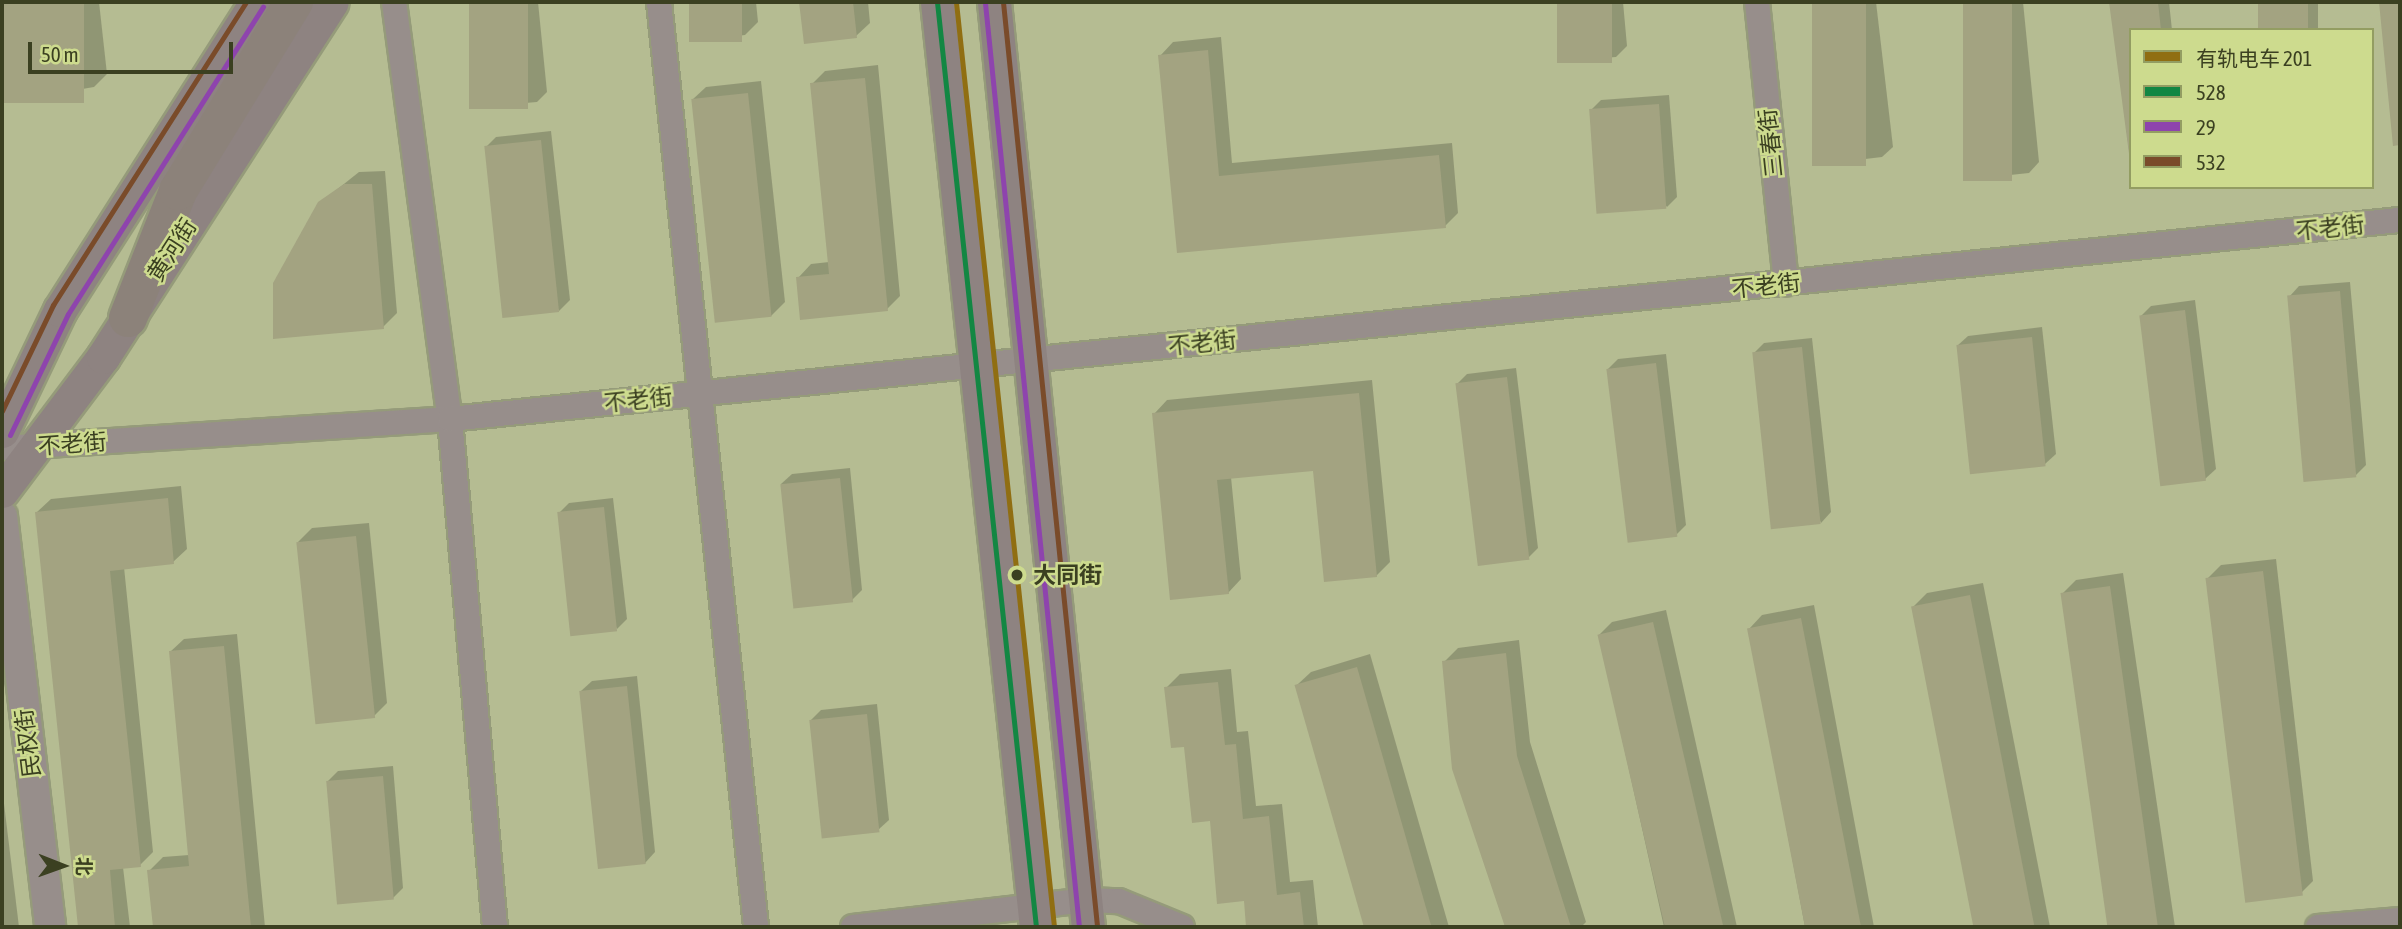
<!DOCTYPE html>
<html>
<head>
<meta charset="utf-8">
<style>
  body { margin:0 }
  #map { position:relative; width:2402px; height:929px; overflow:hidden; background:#b5bc92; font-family:"Asap Condensed","Noto Sans SC",sans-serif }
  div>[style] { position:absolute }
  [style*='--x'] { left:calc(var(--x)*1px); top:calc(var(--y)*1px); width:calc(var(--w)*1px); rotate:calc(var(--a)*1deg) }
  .shadow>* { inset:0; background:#0003; transform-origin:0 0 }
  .building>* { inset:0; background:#a3a381; transform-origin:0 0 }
  .roads { filter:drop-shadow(2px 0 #959b7a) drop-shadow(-2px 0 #959b7a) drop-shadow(0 2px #959b7a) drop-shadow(0 -2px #959b7a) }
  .minor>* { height:24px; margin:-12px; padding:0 12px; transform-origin:12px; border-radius:12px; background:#978e8b }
  .tertiary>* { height:30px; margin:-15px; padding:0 15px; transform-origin:15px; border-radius:15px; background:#978e8b }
  .secondary>* { height:33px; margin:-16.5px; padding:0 16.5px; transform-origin:16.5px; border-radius:16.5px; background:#8e8381 }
  .trunk>* { height:38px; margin:-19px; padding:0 19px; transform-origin:19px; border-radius:19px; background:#8c827a }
  .bus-1>* { height:5px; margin:-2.5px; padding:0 2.5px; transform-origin:2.5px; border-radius:2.5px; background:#128743 }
  .bus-2>* { height:5px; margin:-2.5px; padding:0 2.5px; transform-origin:2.5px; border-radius:2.5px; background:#8e44ad }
  .bus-3>* { height:5px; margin:-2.5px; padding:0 2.5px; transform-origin:2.5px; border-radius:2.5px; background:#7a4b2a }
  .tram-1>* { height:5px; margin:-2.5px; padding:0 2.5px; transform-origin:2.5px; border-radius:2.5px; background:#906e12 }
  .dots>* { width:19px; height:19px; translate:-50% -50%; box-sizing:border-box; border:4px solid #cddb8e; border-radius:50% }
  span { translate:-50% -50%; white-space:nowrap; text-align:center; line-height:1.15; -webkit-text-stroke:5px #cddb8e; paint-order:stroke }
  .street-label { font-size:23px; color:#3b4021 }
  .stop-label { font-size:23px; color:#3b4021; font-weight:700 }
  .left { translate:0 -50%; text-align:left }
  .frame { position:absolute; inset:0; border:4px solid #3b4021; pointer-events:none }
  .legend { position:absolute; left:2129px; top:28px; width:245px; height:161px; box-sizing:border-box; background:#cddb8e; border:2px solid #939d62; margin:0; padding:9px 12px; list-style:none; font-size:21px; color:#3b4021 }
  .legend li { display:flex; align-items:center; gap:14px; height:35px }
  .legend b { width:35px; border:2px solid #939d62 }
  .north { position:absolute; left:28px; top:831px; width:70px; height:70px; -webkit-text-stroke:5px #cddb8e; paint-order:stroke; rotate:91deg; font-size:19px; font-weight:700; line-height:28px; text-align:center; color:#3b4021 }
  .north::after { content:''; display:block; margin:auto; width:24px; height:32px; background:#3b4021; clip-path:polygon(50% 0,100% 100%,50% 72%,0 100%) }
  .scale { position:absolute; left:28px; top:42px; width:205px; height:32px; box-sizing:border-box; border:4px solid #3b4021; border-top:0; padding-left:9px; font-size:21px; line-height:24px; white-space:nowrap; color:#3b4021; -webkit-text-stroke:5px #cddb8e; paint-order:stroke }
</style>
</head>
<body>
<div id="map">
  <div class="shadow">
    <i style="clip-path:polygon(6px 2px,99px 2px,107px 74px,94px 87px,18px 100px)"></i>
    <i style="clip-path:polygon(470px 2px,538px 2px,547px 92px,537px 102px,481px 107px)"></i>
    <i style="clip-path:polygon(690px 2px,756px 2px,758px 22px,745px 35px,695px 41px)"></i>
    <i style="clip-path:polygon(801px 2px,868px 2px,870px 23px,856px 36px,805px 42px)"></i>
    <i style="clip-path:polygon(1559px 2px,1623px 2px,1627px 46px,1616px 57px,1564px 61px)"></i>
    <i style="clip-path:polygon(1814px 2px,1876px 2px,1893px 147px,1882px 157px,1832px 163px)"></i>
    <i style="clip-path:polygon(1965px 2px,2023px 2px,2039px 162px,2029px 173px,1982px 178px)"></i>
    <i style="clip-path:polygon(2111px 2px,2169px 2px,2172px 30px,2131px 30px,2131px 167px)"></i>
    <i style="left:2260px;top:2px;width:58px;height:28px"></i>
    <i style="clip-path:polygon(2380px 2px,2400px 2px,2400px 143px,2395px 144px)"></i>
    <i style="clip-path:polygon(1221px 37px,1232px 163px,1452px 143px,1458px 213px,1445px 226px,1178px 251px,1160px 56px,1173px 42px)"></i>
    <i style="clip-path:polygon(878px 65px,900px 296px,887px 309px,798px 278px,811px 264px,829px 262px,812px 84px,825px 71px)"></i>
    <i style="clip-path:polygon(761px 81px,785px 302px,771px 316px,692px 100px,706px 87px)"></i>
    <i style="clip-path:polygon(1669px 95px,1677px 197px,1667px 207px,1591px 110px,1601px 100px)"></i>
    <i style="clip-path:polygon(551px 131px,570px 300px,559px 311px,486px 147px,496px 137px)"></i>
    <i style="clip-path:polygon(385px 171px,397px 313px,383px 327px,320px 203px,359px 172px)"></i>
    <i style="clip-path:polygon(2350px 282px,2366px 465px,2356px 475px,2289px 297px,2299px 286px)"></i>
    <i style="clip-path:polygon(2195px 300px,2216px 469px,2205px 479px,2141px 316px,2151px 306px)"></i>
    <i style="clip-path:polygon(2042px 327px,2056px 454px,2045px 464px,1957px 346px,1968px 336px)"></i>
    <i style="clip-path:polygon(1812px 338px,1831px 512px,1821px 523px,1754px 353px,1764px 343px)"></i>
    <i style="clip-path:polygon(1666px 354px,1686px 525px,1675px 536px,1608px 369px,1618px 359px)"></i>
    <i style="clip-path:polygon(1516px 368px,1538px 548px,1528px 558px,1457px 384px,1467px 374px)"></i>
    <i style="clip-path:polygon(1372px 380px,1390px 562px,1376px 576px,1314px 469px,1231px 477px,1241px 579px,1228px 593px,1154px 414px,1167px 400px)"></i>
    <i style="clip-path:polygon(850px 468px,862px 590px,852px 600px,781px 484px,792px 474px)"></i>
    <i style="clip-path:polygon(181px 486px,187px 549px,173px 562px,124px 567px,153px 852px,140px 865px,123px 867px,130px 927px,80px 927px,37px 512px,51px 499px)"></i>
    <i style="clip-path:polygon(613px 498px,627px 619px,617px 629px,559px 513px,569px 503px)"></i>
    <i style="clip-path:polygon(369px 523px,387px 703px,374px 716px,298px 542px,312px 528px)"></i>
    <i style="clip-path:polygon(2276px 559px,2313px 881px,2300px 894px,2207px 579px,2221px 565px)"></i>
    <i style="clip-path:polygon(2123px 573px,2175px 927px,2111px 927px,2062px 594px,2076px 580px)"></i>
    <i style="clip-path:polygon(1983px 583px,2050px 927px,1976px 927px,1913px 607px,1927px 593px)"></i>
    <i style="clip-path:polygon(1814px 605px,1874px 927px,1805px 927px,1749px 629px,1762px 615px)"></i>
    <i style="clip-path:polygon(1666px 610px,1737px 927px,1664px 927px,1599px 635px,1612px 622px)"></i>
    <i style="clip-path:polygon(237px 634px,265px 927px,155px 927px,149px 871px,163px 857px,189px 855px,170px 652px,184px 639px)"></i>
    <i style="clip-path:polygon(1519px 640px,1530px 742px,1586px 922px,1581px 927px,1507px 927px,1454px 768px,1444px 662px,1458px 648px)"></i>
    <i style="clip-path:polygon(1370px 654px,1449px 927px,1367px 927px,1297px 685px,1311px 672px)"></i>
    <i style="clip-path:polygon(1231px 669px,1237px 732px,1248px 731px,1256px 806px,1282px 804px,1290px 882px,1313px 880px,1318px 927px,1248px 927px,1245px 900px,1166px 688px,1180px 674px)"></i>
    <i style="clip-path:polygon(637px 676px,655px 852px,645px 863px,581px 691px,592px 681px)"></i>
    <i style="clip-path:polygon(877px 704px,889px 820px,878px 830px,811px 720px,821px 710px)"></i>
    <i style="clip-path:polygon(393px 766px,403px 888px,393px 898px,327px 782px,338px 771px)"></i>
    <i style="clip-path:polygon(2px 787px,19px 927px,2px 927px)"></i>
  </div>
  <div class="building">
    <i style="left:4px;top:2px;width:80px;height:101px"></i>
    <i style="left:469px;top:2px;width:59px;height:107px"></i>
    <i style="left:689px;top:2px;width:53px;height:40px"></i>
    <i style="clip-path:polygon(799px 2px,853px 2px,857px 38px,804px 44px)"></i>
    <i style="left:1557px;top:2px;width:55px;height:61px"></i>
    <i style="left:1812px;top:2px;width:54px;height:164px"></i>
    <i style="left:1963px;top:2px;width:49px;height:179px"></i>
    <i style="clip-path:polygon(2109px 2px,2158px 2px,2161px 30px,2131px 30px,2131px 169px)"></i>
    <i style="left:2258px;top:2px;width:50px;height:28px"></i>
    <i style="clip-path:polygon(2379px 2px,2400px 2px,2400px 145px,2393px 146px)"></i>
    <i style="clip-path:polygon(1208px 50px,1219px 176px,1439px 155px,1446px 228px,1177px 253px,1158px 55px)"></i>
    <i style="clip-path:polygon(865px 78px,888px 311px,800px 320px,796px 277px,829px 274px,810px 83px)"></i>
    <i style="left:748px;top:93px;width:225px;height:57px;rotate:84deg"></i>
    <i style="left:1659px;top:104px;width:105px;height:70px;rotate:86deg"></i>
    <i style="left:541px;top:140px;width:173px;height:57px;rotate:84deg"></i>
    <i style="clip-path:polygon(344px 184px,372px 184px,384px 329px,273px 339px,273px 283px,318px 202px)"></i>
    <i style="left:2340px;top:291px;width:187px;height:53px;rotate:85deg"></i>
    <i style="left:2185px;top:310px;width:172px;height:46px;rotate:83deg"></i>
    <i style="left:2032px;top:337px;width:130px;height:76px;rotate:84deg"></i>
    <i style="left:1802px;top:347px;width:178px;height:50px;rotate:84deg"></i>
    <i style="left:1656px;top:363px;width:175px;height:50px;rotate:83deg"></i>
    <i style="left:1507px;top:377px;width:184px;height:52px;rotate:83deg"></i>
    <i style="clip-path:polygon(1359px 393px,1377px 577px,1324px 582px,1313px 471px,1217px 480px,1229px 594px,1170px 600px,1152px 413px)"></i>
    <i style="left:840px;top:478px;width:125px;height:60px;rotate:84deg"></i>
    <i style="clip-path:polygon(168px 498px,174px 564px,110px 571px,141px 867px,110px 870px,115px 927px,78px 927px,35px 512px)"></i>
    <i style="left:604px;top:507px;width:125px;height:47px;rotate:84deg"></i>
    <i style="left:356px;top:536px;width:183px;height:60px;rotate:84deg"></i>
    <i style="left:2263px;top:571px;width:327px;height:58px;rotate:83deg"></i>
    <i style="left:2110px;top:586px;width:345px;height:50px;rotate:82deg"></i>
    <i style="left:1970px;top:595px;width:338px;height:60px;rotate:79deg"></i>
    <i style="left:1801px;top:618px;width:314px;height:55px;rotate:79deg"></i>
    <i style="left:1653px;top:622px;width:312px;height:57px;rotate:77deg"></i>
    <i style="clip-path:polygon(224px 646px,251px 927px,153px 927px,147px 870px,189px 866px,169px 651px)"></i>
    <i style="clip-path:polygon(1506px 653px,1517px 756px,1571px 927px,1505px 927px,1452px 769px,1442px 661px)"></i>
    <i style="left:1357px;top:667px;width:271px;height:65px;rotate:74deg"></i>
    <i style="clip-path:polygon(1218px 682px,1225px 745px,1236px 744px,1243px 819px,1269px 816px,1277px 895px,1300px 892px,1304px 927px,1246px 927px,1244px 901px,1217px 904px,1210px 821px,1192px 823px,1184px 747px,1171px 748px,1164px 687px)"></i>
    <i style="left:627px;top:686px;width:179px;height:48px;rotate:84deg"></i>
    <i style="left:867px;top:714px;width:119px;height:58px;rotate:84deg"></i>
    <i style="left:383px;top:776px;width:124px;height:57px;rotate:85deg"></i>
  </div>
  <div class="roads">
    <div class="minor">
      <i style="--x:394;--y:2;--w:421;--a:82.4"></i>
      <i style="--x:450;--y:419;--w:510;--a:84.94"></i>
      <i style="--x:659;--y:2;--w:930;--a:84.01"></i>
      <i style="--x:1757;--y:2;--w:283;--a:84.1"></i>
      <i style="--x:2;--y:448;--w:449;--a:-3.7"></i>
      <i style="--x:450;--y:419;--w:1960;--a:-5.83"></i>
      <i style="--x:853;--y:927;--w:234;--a:-6.6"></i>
      <i style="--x:1085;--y:900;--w:34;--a:2"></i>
      <i style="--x:1119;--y:901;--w:68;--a:22.4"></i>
      <i style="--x:2318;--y:927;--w:82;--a:-4.9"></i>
    </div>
    <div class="tertiary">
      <i style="--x:2;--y:516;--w:414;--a:83.3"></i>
    </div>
    <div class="secondary">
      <i style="--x:937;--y:2;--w:930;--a:83.89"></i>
      <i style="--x:994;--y:2;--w:930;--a:84.2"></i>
      <i style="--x:2;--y:431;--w:134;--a:-64.4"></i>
      <i style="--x:60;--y:310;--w:365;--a:-57.5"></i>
      <i style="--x:2;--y:491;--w:168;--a:-53"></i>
      <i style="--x:103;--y:357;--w:422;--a:-57.2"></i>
    </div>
    <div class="trunk">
      <i style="--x:128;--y:318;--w:136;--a:-68.5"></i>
      <i style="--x:178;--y:191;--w:222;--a:-58.5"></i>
    </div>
  </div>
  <div class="bus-1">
    <i style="--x:937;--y:2;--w:930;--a:83.89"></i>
  </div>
  <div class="bus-2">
    <i style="--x:985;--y:3;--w:929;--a:84.19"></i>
    <i style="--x:10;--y:435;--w:134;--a:-64.4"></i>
    <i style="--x:68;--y:314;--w:364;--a:-57.6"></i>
  </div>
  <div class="bus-3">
    <i style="--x:1003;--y:2;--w:929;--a:84.19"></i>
    <i style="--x:2;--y:411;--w:118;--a:-64.3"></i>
    <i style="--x:53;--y:305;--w:359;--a:-57.5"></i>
  </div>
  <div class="tram-1">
    <i style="--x:956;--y:2;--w:930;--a:83.95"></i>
  </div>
  <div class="dots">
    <i style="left:1017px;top:575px;background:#3b4021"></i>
  </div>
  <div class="street-label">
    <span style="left:1771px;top:143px;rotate:-96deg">三春街</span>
    <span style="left:2330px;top:228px;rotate:-6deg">不老街</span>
    <span style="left:172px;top:250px;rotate:-57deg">黄河街</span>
    <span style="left:1766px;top:286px;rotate:-6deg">不老街</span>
    <span style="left:1202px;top:343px;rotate:-6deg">不老街</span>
    <span style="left:638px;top:400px;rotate:-6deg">不老街</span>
    <span style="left:72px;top:444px;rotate:-4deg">不老街</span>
    <span style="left:28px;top:743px;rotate:-97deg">民权街</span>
  </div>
  <div class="stop-label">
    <span class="left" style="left:1033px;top:575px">大同街</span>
  </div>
  <div class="frame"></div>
  <ul class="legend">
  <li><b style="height:9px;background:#906e12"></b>有轨电车 201</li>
  <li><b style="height:9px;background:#128743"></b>528</li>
  <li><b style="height:9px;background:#8e44ad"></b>29</li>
  <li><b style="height:9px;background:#7a4b2a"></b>532</li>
  </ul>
  <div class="north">北</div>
  <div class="scale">50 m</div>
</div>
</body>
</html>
